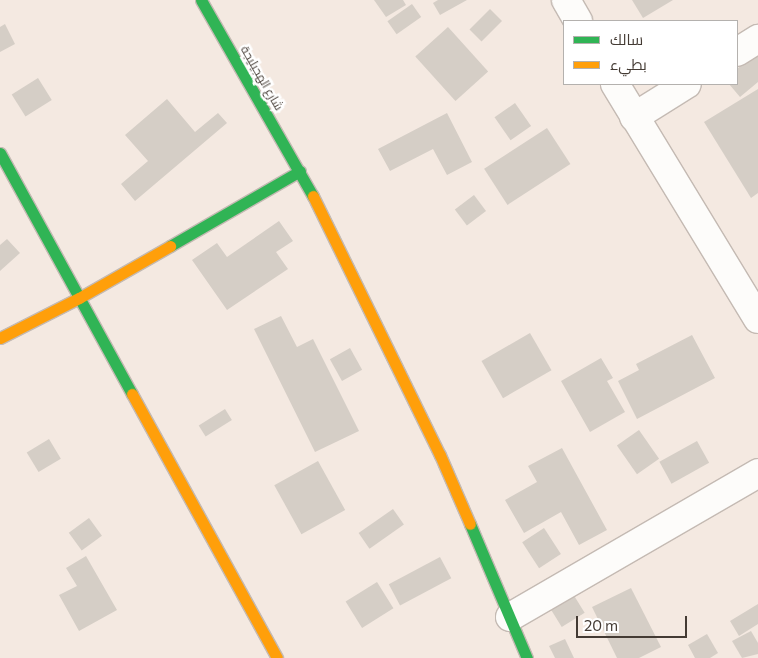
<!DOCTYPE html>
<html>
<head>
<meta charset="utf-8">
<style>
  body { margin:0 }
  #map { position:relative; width:758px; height:658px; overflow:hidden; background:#f4e9e1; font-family:Commissioner,Cairo,sans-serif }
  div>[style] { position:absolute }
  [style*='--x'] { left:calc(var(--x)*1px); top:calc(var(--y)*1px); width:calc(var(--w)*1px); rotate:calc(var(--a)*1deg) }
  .building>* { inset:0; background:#d5cec6; transform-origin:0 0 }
  .roads { filter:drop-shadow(1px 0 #c4bab3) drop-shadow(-1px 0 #c4bab3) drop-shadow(0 1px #c4bab3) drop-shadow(0 -1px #c4bab3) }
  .street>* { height:28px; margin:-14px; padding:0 14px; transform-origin:14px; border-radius:14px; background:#fdfcfa }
  .fast>* { height:11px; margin:-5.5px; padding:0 5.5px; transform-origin:5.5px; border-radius:5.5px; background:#30b455 }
  .slow>* { height:11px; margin:-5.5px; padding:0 5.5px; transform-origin:5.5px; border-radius:5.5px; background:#ff9f0a }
  span { translate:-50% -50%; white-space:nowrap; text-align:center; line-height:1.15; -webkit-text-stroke:5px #fff; paint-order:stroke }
  .street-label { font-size:12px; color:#443b34 }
  .legend { position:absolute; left:563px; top:20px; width:175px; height:65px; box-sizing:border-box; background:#fff; border:1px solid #b4b1ae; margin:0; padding:6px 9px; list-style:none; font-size:15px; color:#443b34 }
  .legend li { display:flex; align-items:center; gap:10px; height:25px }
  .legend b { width:25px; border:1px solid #b4b1ae }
  .scale { position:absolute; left:576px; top:616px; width:111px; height:22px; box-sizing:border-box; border:2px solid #443b34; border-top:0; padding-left:6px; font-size:15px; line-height:18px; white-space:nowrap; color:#443b34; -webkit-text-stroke:4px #fff; paint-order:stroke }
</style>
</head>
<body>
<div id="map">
  <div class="building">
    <i style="clip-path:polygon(374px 0,403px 0,406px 5px,386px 17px)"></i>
    <i style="clip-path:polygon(438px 0,467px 0,440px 15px,433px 3px)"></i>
    <i style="clip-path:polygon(632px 0,673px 0,643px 18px)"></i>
    <i style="left:412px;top:4px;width:16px;height:30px;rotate:55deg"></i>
    <i style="left:490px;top:9px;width:17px;height:29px;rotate:45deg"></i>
    <i style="clip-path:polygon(5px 24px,15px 44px,0 52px,0 27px)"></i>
    <i style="left:448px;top:27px;width:60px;height:44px;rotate:48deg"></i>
    <i style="clip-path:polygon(758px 51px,758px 82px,740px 97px,729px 84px,737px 84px,737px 69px)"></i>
    <i style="left:38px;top:78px;width:26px;height:31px;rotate:58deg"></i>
    <i style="clip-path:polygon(758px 89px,758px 193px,751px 198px,704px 122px)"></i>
    <i style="clip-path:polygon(167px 99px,195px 132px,218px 113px,227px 123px,135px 201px,121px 184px,148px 161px,125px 135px)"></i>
    <i style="left:515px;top:103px;width:28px;height:25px;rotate:55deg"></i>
    <i style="clip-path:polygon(447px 113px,472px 162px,447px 175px,433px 149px,390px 171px,378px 149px)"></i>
    <i style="left:547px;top:128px;width:43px;height:75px;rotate:57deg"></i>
    <i style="left:474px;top:195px;width:20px;height:24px;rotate:53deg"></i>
    <i style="clip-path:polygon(279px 221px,293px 241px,276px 252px,288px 269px,227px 310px,192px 260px,217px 243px,227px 257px)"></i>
    <i style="clip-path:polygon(7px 239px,20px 253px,0 271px,0 245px)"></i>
    <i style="clip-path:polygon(281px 316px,297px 347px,313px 339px,359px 431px,315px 452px,254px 329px)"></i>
    <i style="left:530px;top:333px;width:43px;height:56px;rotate:60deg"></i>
    <i style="clip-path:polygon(692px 335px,715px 378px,637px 419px,618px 381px,639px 370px,636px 364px)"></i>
    <i style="left:350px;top:348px;width:25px;height:23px;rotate:61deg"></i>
    <i style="clip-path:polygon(601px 358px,613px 378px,607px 381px,625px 412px,590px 432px,561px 381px)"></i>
    <i style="left:225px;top:409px;width:13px;height:31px;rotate:58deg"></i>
    <i style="left:639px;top:430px;width:35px;height:27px;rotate:55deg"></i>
    <i style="left:49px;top:439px;width:23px;height:26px;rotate:59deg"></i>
    <i style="left:697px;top:441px;width:25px;height:43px;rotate:61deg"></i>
    <i style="clip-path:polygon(562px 448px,607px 530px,579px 545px,561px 512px,524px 533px,505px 500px,537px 482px,528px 466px)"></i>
    <i style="left:318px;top:461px;width:56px;height:50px;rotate:61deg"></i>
    <i style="left:393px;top:509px;width:19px;height:42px;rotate:55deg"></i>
    <i style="left:89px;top:518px;width:22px;height:25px;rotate:54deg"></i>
    <i style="left:544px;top:528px;width:31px;height:26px;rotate:57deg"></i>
    <i style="clip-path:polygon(86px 556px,117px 610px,79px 631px,59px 595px,77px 586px,66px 568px)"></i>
    <i style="left:440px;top:557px;width:24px;height:58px;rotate:62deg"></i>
    <i style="left:377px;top:582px;width:31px;height:37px;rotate:58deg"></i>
    <i style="clip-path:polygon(631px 588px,661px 647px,639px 658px,617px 658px,592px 607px)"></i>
    <i style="left:573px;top:594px;width:22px;height:27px;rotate:58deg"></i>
    <i style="clip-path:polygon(758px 604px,758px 624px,739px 636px,730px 621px)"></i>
    <i style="clip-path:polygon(751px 631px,758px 643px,758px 654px,742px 658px,732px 641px)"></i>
    <i style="clip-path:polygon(707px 634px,718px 653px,710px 658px,695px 658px,688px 645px)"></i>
    <i style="clip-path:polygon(565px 639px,574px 658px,555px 658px,549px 646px)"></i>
  </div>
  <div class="roads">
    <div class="street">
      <i style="--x:566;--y:0;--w:24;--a:60"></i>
      <i style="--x:737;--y:52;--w:25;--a:-32"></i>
      <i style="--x:615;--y:84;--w:275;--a:58.7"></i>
      <i style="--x:634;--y:117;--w:62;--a:-31.9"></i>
      <i style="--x:510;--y:617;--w:287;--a:-30.1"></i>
    </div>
    <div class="fast">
      <i style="--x:201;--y:0;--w:226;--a:60.3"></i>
      <i style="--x:0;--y:153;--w:275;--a:61.3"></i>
      <i style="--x:170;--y:246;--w:150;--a:-30"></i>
      <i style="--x:470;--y:524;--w:146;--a:67"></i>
    </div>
    <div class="slow">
      <i style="--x:313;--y:196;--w:288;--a:63.9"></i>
      <i style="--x:440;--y:455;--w:75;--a:66.5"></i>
      <i style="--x:0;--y:338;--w:89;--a:-26.9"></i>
      <i style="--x:79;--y:298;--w:105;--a:-29.7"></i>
      <i style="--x:132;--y:394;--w:301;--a:61.2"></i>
    </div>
  </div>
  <div class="street-label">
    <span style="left:262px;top:78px;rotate:60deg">شارع الهجيليجة</span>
  </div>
  <ul class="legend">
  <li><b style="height:6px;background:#30b455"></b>سالك</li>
  <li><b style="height:6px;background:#ff9f0a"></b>بطيء</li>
  </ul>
  <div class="scale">20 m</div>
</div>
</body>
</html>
